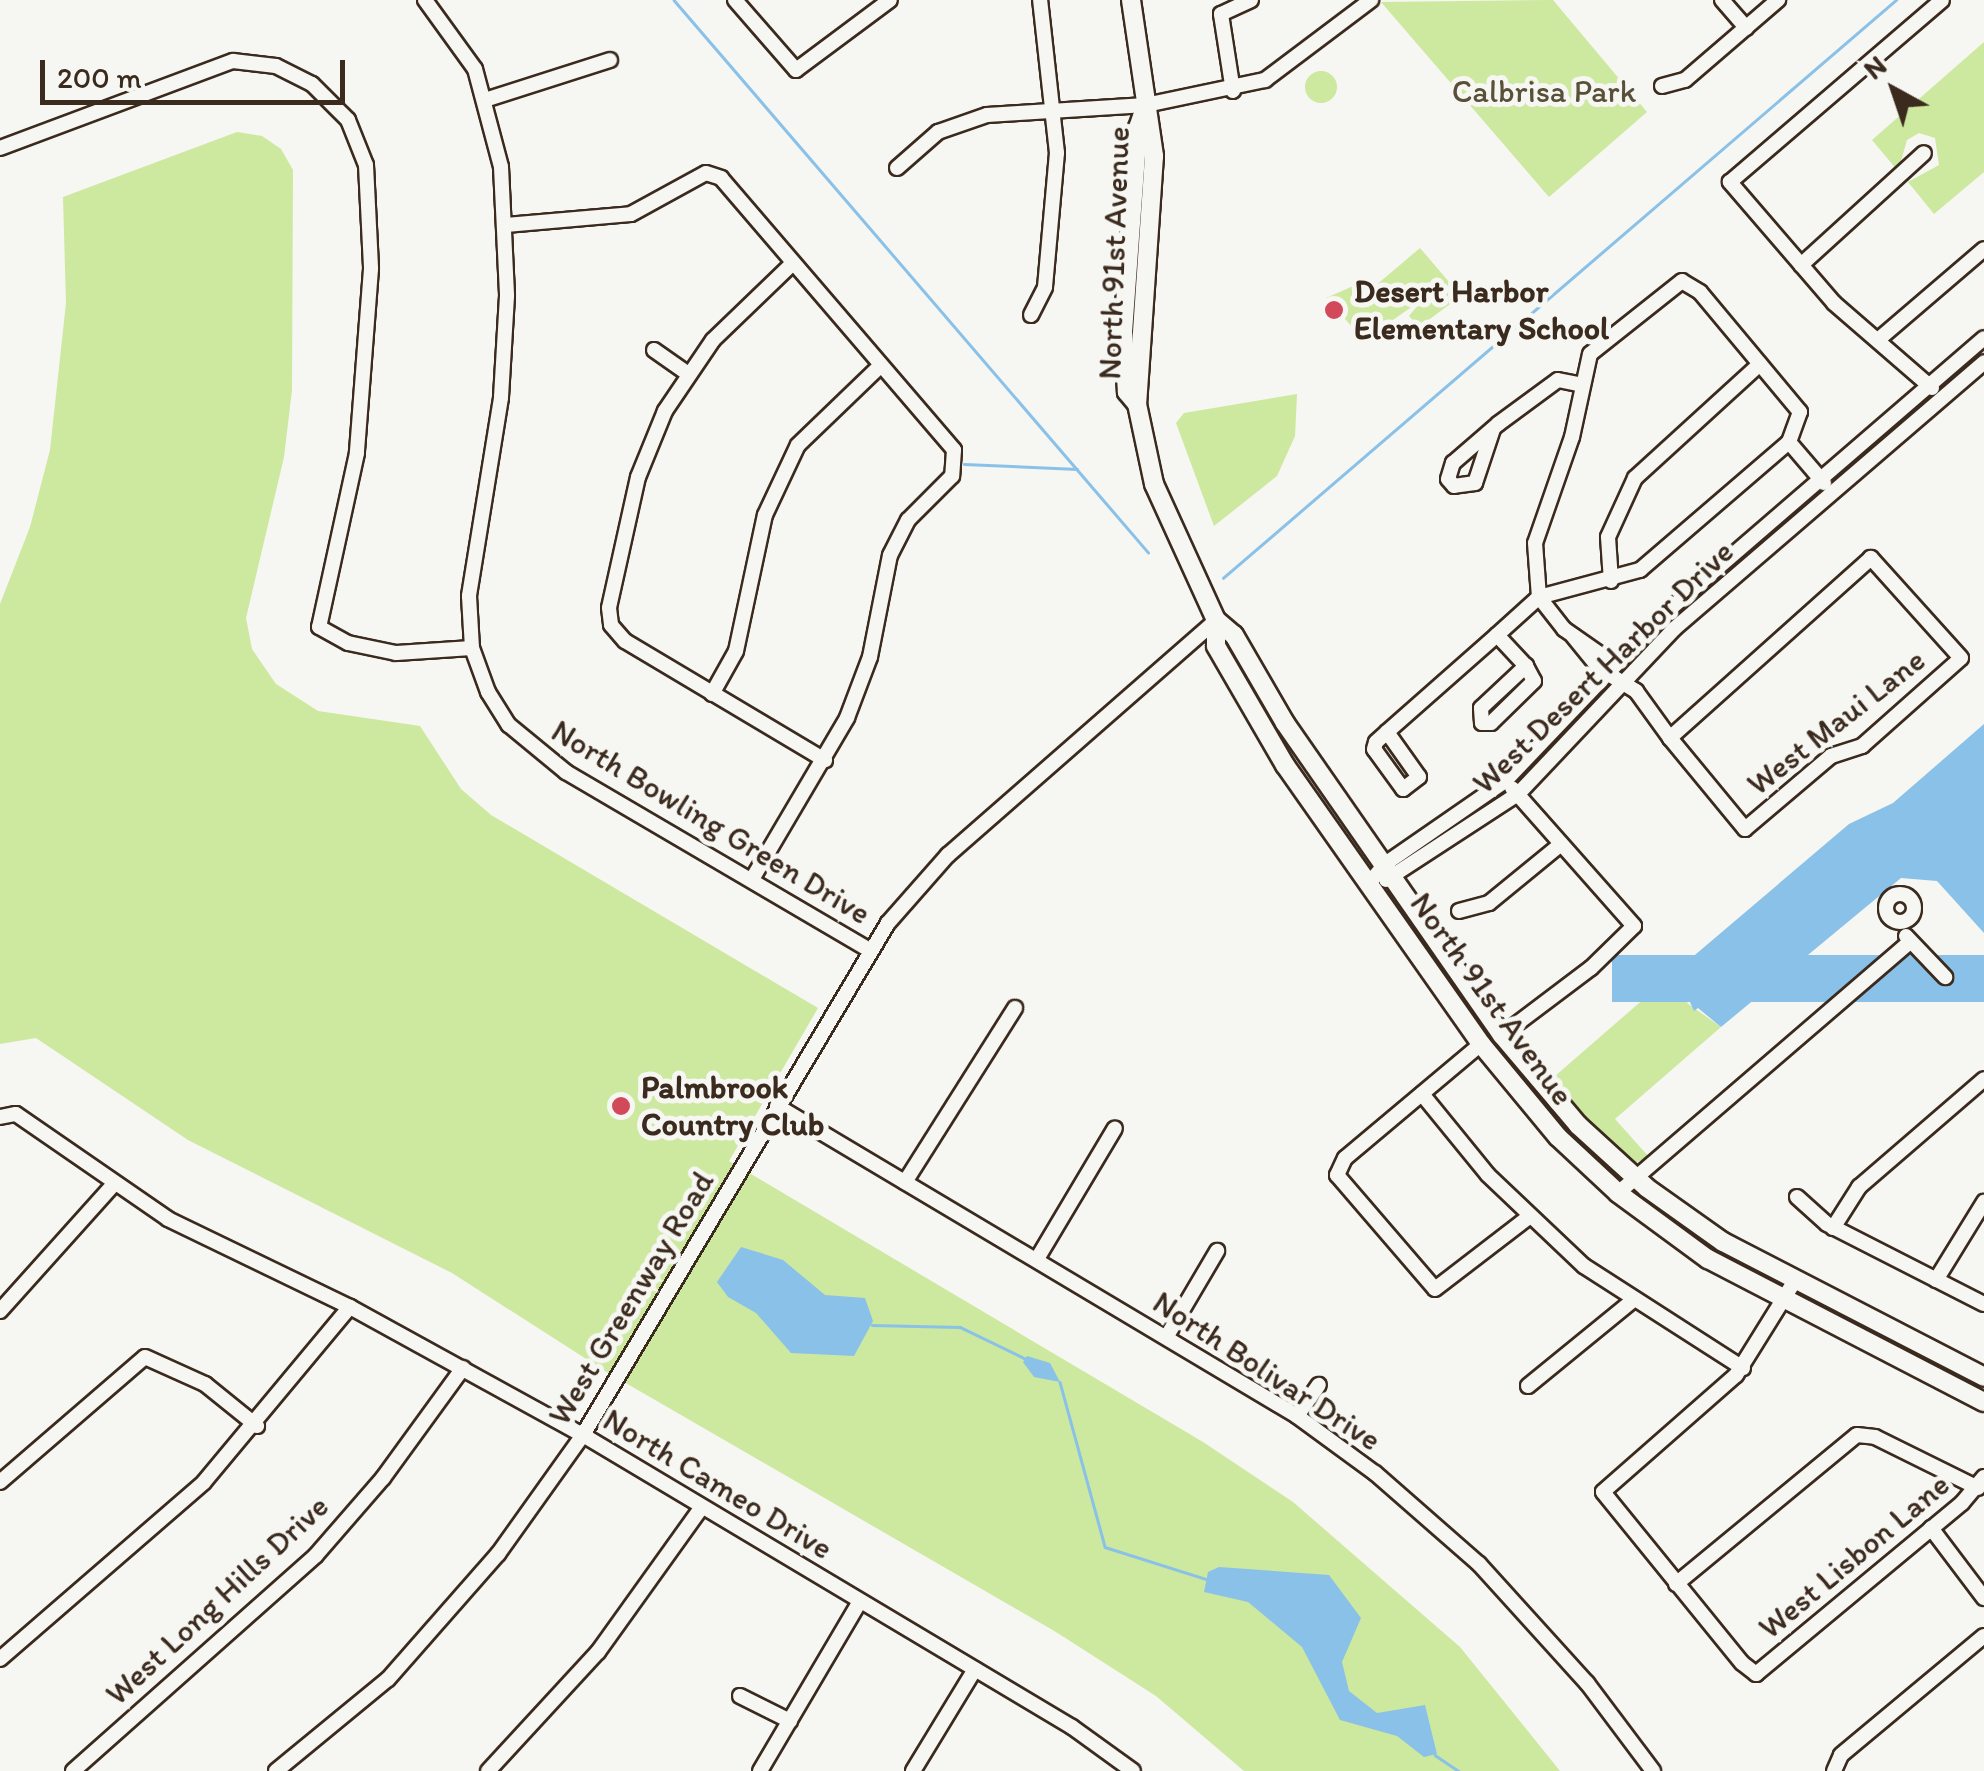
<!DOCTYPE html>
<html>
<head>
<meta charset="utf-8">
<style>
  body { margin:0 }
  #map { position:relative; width:1984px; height:1771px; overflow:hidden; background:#f6f6f2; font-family:Itim,sans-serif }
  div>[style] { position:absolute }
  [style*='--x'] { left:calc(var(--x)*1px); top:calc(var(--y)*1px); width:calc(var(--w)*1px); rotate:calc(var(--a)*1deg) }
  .green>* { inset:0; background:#cde89f }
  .round { border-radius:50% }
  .water>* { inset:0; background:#8ac1e8; transform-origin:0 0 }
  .stream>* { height:2.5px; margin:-1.25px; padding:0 1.25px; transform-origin:1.25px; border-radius:1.25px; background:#8ac1e8 }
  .roads { filter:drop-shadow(2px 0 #3b2a1e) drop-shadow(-2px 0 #3b2a1e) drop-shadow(0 2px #3b2a1e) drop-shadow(0 -2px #3b2a1e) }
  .minor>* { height:14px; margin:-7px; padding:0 7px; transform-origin:7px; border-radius:7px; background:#f6f6f2 }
  .minor>.ring { margin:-7px; padding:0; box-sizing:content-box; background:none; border:14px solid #f6f6f2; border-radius:50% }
  .major>* { height:18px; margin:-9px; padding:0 9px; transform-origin:9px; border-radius:9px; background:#f6f6f2 }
  .dots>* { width:28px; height:28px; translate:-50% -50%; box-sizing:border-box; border:5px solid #f6f6f2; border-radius:50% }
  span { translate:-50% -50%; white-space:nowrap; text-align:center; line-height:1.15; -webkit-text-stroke:10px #f6f6f2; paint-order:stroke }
  .park-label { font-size:32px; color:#585038 }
  .street-label { font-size:32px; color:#3b2a1e }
  .poi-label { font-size:32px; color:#3b2a1e; font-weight:700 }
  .left { translate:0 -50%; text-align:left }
  .north { position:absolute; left:1844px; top:40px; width:100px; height:100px; -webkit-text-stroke:8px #f6f6f2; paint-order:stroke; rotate:320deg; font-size:28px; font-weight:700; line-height:40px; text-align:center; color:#3b2a1e }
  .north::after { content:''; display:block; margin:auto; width:35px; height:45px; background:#3b2a1e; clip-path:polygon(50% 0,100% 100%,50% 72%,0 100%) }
  .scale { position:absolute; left:40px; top:60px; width:305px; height:45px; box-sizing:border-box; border:5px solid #3b2a1e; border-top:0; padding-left:12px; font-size:30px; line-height:35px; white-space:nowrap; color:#3b2a1e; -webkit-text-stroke:8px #f6f6f2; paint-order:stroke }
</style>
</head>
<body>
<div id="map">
  <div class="green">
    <i style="clip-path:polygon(1553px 0,1647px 112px,1549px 197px,1381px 2px)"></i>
    <i style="clip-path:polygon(1984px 42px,1984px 172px,1934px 214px,1908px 182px,1939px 165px,1935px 138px,1919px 133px,1907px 140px,1898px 171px,1872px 140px)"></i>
    <i class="round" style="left:1305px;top:71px;width:32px;height:32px"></i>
    <i style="clip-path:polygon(237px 132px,262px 136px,281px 149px,293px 170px,292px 390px,284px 457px,246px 618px,252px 649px,276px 684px,318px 711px,420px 726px,461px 789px,491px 815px,818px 1008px,729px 1161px,1203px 1442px,1293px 1502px,1460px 1647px,1560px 1771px,1244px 1771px,1156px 1696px,1056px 1632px,605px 1371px,452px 1273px,188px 1140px,36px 1038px,0 1044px,0 604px,30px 527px,50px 450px,66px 303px,63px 197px)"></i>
    <i style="clip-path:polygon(1420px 248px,1461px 296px,1419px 327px,1409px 316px,1423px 299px,1364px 340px,1326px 298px,1360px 283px,1368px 292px)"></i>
    <i style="clip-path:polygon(1297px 394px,1295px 436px,1277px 476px,1214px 526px,1176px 423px,1184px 413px)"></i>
    <i style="clip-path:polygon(1676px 971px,1691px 998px,1687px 1003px,1721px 1027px,1615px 1119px,1649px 1157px,1632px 1164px,1547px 1083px)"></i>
  </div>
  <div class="water">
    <i style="clip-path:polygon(1984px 724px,1984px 933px,1937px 881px,1901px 878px,1721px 1027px,1698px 1008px,1694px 1011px,1676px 971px,1849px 824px,1893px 803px)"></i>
    <i style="left:1984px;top:955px;width:47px;height:372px;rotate:90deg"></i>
    <i style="clip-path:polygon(741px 1247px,783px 1260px,825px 1295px,865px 1298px,873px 1321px,854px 1356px,791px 1353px,756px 1313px,728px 1297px,717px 1282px)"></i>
    <i style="clip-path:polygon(1027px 1356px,1050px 1363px,1060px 1382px,1034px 1377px,1023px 1362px)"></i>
    <i style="clip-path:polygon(1219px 1567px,1329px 1575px,1361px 1618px,1342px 1662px,1349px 1691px,1377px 1713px,1425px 1705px,1437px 1754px,1424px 1757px,1397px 1736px,1340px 1720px,1302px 1647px,1248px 1602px,1204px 1592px,1208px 1572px)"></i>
  </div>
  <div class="stream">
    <i style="--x:674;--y:0;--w:728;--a:49.35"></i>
    <i style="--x:964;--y:464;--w:113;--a:2.5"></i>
    <i style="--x:1223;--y:578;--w:887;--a:-40.66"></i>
    <i style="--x:872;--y:1325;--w:88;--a:1.3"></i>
    <i style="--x:960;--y:1327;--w:71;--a:25.8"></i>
    <i style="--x:1060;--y:1382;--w:171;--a:74.7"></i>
    <i style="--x:1105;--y:1547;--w:106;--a:17.6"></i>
    <i style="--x:1435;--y:1755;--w:29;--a:34"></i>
  </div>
  <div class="roads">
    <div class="minor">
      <i style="--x:425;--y:0;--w:85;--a:54.1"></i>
      <i style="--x:475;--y:69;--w:101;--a:75.1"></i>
      <i style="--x:501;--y:167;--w:129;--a:87.3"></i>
      <i style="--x:507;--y:296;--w:102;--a:93.4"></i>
      <i style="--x:501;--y:398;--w:201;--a:99.2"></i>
      <i style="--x:469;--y:596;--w:52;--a:86.7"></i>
      <i style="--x:472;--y:648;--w:47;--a:70"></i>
      <i style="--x:488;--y:692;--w:39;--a:58"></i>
      <i style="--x:509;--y:725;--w:74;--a:39.5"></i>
      <i style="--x:566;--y:772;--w:351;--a:30.4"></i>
      <i style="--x:735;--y:0;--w:93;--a:48.9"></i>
      <i style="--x:796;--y:70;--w:117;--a:-36.7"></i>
      <i style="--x:1722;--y:0;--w:37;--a:49"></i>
      <i style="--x:1662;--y:86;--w:24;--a:-15"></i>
      <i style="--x:1685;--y:80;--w:123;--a:-40.7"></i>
      <i style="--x:1233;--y:91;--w:78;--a:-98.9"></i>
      <i style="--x:1221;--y:14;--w:33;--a:-25"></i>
      <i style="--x:488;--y:99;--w:128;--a:-17.7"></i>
      <i style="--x:0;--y:148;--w:249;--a:-20.5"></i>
      <i style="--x:233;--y:61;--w:43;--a:6.6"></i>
      <i style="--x:276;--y:66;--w:40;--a:26.6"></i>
      <i style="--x:312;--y:84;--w:51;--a:45"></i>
      <i style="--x:348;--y:120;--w:48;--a:68.2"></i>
      <i style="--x:366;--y:165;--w:104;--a:87.2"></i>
      <i style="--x:371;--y:269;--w:185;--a:94.4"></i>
      <i style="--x:357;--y:453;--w:178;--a:102.3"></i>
      <i style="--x:319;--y:627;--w:33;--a:29"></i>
      <i style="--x:348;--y:643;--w:49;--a:11.8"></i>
      <i style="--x:396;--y:653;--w:76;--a:-3.8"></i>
      <i style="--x:897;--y:168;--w:55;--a:-41.3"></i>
      <i style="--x:938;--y:132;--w:52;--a:-19.1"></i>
      <i style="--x:987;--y:115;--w:159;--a:-3.6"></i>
      <i style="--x:1146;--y:105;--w:122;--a:-11.9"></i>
      <i style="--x:1265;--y:80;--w:133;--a:-37"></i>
      <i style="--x:506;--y:225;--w:125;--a:-5"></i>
      <i style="--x:631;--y:214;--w:85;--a:-28.7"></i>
      <i style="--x:706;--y:173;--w:16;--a:18"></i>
      <i style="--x:721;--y:178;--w:358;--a:49.4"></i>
      <i style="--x:954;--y:450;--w:26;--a:94"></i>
      <i style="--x:952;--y:476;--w:62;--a:135"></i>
      <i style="--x:908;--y:520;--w:39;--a:117"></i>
      <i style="--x:890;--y:555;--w:104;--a:101.1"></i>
      <i style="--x:870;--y:657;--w:65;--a:110.7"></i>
      <i style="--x:847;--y:718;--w:187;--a:120.5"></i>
      <i style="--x:793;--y:263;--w:111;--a:136.1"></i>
      <i style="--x:713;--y:340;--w:86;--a:124.1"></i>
      <i style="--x:665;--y:411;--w:71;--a:112.2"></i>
      <i style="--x:638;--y:477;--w:134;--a:102.5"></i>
      <i style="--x:609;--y:608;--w:17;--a:83"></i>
      <i style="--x:611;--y:625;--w:21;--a:49"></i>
      <i style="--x:625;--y:641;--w:233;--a:30.8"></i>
      <i style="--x:1801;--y:265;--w:166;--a:-42.3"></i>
      <i style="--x:1031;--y:315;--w:31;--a:-63"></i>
      <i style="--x:1045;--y:287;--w:135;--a:-84.9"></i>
      <i style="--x:1057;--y:153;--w:154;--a:-96.3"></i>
      <i style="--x:1879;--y:339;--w:138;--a:-40.6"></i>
      <i style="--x:654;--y:350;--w:40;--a:34.9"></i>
      <i style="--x:1932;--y:388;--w:130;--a:-139.1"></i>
      <i style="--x:1834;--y:303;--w:160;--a:-130.7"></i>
      <i style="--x:1730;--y:182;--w:279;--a:-40.6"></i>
      <i style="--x:1493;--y:429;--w:57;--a:108.4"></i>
      <i style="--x:1475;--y:483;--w:21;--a:172"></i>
      <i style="--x:1454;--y:486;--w:9;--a:-131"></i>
      <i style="--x:1448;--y:479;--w:17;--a:-73"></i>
      <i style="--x:1453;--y:463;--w:60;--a:-40.9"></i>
      <i style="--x:1498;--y:424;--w:74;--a:-36.3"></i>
      <i style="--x:1558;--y:380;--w:21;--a:11"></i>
      <i style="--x:1789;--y:442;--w:54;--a:49.5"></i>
      <i style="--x:1611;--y:581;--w:44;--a:-93.9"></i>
      <i style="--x:1608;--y:537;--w:65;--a:-65.4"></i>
      <i style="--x:1635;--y:478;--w:169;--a:-42.4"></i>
      <i style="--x:1497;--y:635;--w:42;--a:46.9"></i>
      <i style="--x:1526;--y:666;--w:17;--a:62"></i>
      <i style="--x:1534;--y:681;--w:60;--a:135.7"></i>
      <i style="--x:1491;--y:723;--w:9;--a:180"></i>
      <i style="--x:1482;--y:723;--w:15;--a:-94"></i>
      <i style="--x:1481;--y:708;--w:62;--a:-43"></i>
      <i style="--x:1573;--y:636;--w:41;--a:50.9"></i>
      <i style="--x:1599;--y:668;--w:44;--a:31.9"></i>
      <i style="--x:1636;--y:691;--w:58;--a:54.1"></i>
      <i style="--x:1670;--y:738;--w:118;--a:50.5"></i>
      <i style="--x:1745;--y:829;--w:113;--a:-40.3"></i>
      <i style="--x:1831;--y:756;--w:33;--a:-18"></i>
      <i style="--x:1862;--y:746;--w:132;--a:-41.6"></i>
      <i style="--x:1961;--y:658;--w:135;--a:-132"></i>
      <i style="--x:1871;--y:558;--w:270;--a:138.2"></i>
      <i style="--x:712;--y:694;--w:49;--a:-60.8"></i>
      <i style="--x:736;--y:651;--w:139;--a:-78"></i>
      <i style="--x:765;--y:515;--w:77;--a:-64.8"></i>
      <i style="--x:798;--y:445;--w:114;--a:-43.9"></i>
      <i style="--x:1387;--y:732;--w:55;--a:54.6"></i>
      <i style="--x:1419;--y:777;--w:20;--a:143"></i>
      <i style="--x:1403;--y:789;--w:49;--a:-125.9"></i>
      <i style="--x:1374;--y:749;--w:7;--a:-74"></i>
      <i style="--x:1376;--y:742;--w:15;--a:-42"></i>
      <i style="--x:1387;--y:732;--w:147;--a:-41.4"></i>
      <i style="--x:1497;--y:635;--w:57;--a:-42.1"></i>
      <i style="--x:1539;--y:597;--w:105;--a:-15"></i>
      <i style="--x:1640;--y:570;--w:196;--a:-40.7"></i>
      <i style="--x:1789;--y:442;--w:32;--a:-70"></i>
      <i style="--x:1800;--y:412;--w:156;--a:-129.8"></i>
      <i style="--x:1700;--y:292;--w:21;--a:-149"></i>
      <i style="--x:1682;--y:281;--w:117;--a:141.6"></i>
      <i style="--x:1590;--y:354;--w:85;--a:102.2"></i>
      <i style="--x:1572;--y:437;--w:112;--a:109.2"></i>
      <i style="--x:1535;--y:543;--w:54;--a:85.8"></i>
      <i style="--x:1539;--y:597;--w:41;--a:52"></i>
      <i style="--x:1564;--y:629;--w:52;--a:34.9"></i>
      <i style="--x:1607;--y:659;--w:11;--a:75"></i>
      <i style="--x:1386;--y:880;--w:158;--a:-33.1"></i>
      <i style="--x:1518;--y:794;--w:227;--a:-46.6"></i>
      <i style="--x:1674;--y:629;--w:409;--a:-40.7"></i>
      <i style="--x:1370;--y:882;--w:23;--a:-50"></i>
      <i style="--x:1385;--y:864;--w:146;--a:-34.7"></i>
      <i style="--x:1505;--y:781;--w:228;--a:-46.4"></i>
      <i style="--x:1662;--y:616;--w:425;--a:-40.8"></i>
      <i class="ring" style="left:1886px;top:894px;width:14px;height:14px"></i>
      <i style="--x:1459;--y:911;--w:31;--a:-15"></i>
      <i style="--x:1489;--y:903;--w:93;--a:-39.3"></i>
      <i style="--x:1906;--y:936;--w:57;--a:46.4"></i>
      <i style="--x:1502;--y:1035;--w:111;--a:-37"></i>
      <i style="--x:1591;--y:968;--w:60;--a:-44.3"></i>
      <i style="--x:1634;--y:926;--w:184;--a:-131.5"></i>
      <i style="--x:1481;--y:1044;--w:177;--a:140"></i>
      <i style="--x:1345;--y:1158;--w:19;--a:115"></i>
      <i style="--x:1337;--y:1175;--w:150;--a:49.3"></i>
      <i style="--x:1435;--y:1289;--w:118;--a:-37.5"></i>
      <i style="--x:1422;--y:1094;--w:104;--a:50.8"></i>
      <i style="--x:1488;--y:1175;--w:132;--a:43.5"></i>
      <i style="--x:1584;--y:1266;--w:189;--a:32.7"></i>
      <i style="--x:777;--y:1106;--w:605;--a:30.8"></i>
      <i style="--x:1297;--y:1416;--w:97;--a:36.2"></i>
      <i style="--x:1375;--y:1473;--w:138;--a:41.2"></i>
      <i style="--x:1479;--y:1564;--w:161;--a:47.8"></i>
      <i style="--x:1587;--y:1683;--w:110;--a:53.1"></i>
      <i style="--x:0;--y:1117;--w:16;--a:-11"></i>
      <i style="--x:16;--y:1114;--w:185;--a:34.6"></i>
      <i style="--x:168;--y:1219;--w:202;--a:25.8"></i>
      <i style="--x:350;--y:1307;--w:266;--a:28.8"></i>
      <i style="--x:583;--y:1435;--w:570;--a:30.84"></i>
      <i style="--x:1072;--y:1727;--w:75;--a:35.8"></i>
      <i style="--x:905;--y:1182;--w:206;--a:-57.7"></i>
      <i style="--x:1618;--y:1193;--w:382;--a:-40.7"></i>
      <i style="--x:1797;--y:1197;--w:40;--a:42"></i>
      <i style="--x:1827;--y:1224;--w:176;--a:27"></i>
      <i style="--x:1833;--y:1228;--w:49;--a:-57.6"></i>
      <i style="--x:1859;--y:1187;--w:165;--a:-40.8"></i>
      <i style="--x:1037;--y:1259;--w:152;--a:-59.2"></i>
      <i style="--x:1936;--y:1280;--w:92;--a:-58.4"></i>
      <i style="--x:1794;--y:1282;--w:110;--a:121.9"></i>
      <i style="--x:1736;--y:1375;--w:177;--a:138.7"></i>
      <i style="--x:1603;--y:1492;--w:220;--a:50.9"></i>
      <i style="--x:1742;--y:1663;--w:18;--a:38"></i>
      <i style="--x:1756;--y:1674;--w:268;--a:-39.7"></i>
      <i style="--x:1962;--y:1503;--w:34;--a:-50"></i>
      <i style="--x:0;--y:1311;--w:171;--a:-48.1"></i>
      <i style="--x:1167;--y:1336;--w:99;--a:-59.5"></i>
      <i style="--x:1528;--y:1386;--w:133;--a:-39.2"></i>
      <i style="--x:1297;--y:1416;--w:38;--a:-55"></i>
      <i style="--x:0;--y:1482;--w:191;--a:-40.8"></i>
      <i style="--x:145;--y:1357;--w:66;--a:24.2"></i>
      <i style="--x:205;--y:1384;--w:67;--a:38.9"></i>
      <i style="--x:1931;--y:1528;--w:88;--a:52.9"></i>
      <i style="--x:1676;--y:1584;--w:234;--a:-39.5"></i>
      <i style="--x:1857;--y:1435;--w:18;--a:6"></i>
      <i style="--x:1875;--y:1437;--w:115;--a:26.3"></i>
      <i style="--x:0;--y:1659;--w:270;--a:-40.9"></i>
      <i style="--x:204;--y:1482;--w:228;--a:-50.2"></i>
      <i style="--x:740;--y:1696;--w:56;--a:26.6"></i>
      <i style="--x:73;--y:1771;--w:325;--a:-41.6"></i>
      <i style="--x:316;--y:1555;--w:102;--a:-49"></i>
      <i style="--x:383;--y:1478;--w:136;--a:-54"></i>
      <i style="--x:276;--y:1771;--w:145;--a:-39.4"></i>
      <i style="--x:388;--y:1679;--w:167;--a:-48.7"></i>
      <i style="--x:498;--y:1554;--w:146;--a:-54.5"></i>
      <i style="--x:583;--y:1435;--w:596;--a:-59.22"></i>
      <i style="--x:888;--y:923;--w:91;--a:-48.6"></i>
      <i style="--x:948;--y:855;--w:356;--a:-41.2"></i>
      <i style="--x:488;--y:1771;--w:162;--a:-47.3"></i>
      <i style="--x:598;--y:1652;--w:178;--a:-54.4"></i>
      <i style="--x:760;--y:1771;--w:197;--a:-59.5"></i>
      <i style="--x:913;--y:1771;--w:119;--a:-58.7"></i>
      <i style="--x:1834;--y:1771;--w:17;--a:-66"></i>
      <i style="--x:1841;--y:1755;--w:186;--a:-39.8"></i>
    </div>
    <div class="major">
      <i style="--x:1131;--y:0;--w:158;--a:81.6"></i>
      <i style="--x:1154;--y:156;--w:249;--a:93.9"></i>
      <i style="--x:1137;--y:404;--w:82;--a:78"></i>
      <i style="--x:1154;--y:484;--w:149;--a:65.5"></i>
      <i style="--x:1216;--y:620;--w:23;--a:40"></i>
      <i style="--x:1234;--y:635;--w:102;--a:59.9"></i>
      <i style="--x:1285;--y:723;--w:380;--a:55.2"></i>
      <i style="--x:1502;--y:1035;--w:118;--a:49.8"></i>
      <i style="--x:1578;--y:1125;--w:93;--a:42.4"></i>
      <i style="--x:1647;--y:1188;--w:93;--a:35.4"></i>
      <i style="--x:1723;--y:1242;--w:294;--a:27.3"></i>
      <i style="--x:1137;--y:404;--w:16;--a:-130"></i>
      <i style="--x:1127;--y:392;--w:60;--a:-93.8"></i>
      <i style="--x:1123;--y:332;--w:205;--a:-85.8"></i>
      <i style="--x:1138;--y:128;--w:24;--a:-71"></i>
      <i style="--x:1216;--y:620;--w:26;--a:90"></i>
      <i style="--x:1216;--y:646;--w:138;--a:59.9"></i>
      <i style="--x:1285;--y:765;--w:341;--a:54.9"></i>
      <i style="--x:1481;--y:1044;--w:121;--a:50.4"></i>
      <i style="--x:1558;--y:1137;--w:82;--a:43"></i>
      <i style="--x:1618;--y:1193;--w:112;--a:36.3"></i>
      <i style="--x:1708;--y:1259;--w:311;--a:27.4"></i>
    </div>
  </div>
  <div class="dots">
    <i style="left:1334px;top:310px;background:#d1495b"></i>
    <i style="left:621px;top:1106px;background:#d1495b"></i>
  </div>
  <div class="park-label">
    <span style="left:1544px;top:91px">Calbrisa Park</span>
  </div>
  <div class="street-label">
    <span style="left:1114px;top:253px;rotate:-88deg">North 91st Avenue</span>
    <span style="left:1603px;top:667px;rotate:-44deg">West Desert Harbor Drive</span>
    <span style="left:1836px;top:722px;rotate:-38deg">West Maui Lane</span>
    <span style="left:711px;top:822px;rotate:31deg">North Bowling Green Drive</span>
    <span style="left:1492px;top:999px;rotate:54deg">North 91st Avenue</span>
    <span style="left:631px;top:1298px;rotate:-59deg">West Greenway Road</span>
    <span style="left:1267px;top:1371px;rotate:33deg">North Bolivar Drive</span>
    <span style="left:718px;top:1484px;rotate:31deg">North Cameo Drive</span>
    <span style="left:1854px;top:1556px;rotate:-40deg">West Lisbon Lane</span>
    <span style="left:217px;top:1600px;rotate:-43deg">West Long Hills Drive</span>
  </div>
  <div class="poi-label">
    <span class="left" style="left:1354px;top:310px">Desert Harbor<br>Elementary School</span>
    <span class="left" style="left:641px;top:1106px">Palmbrook<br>Country Club</span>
  </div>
  <div class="north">N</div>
  <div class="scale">200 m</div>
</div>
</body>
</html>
